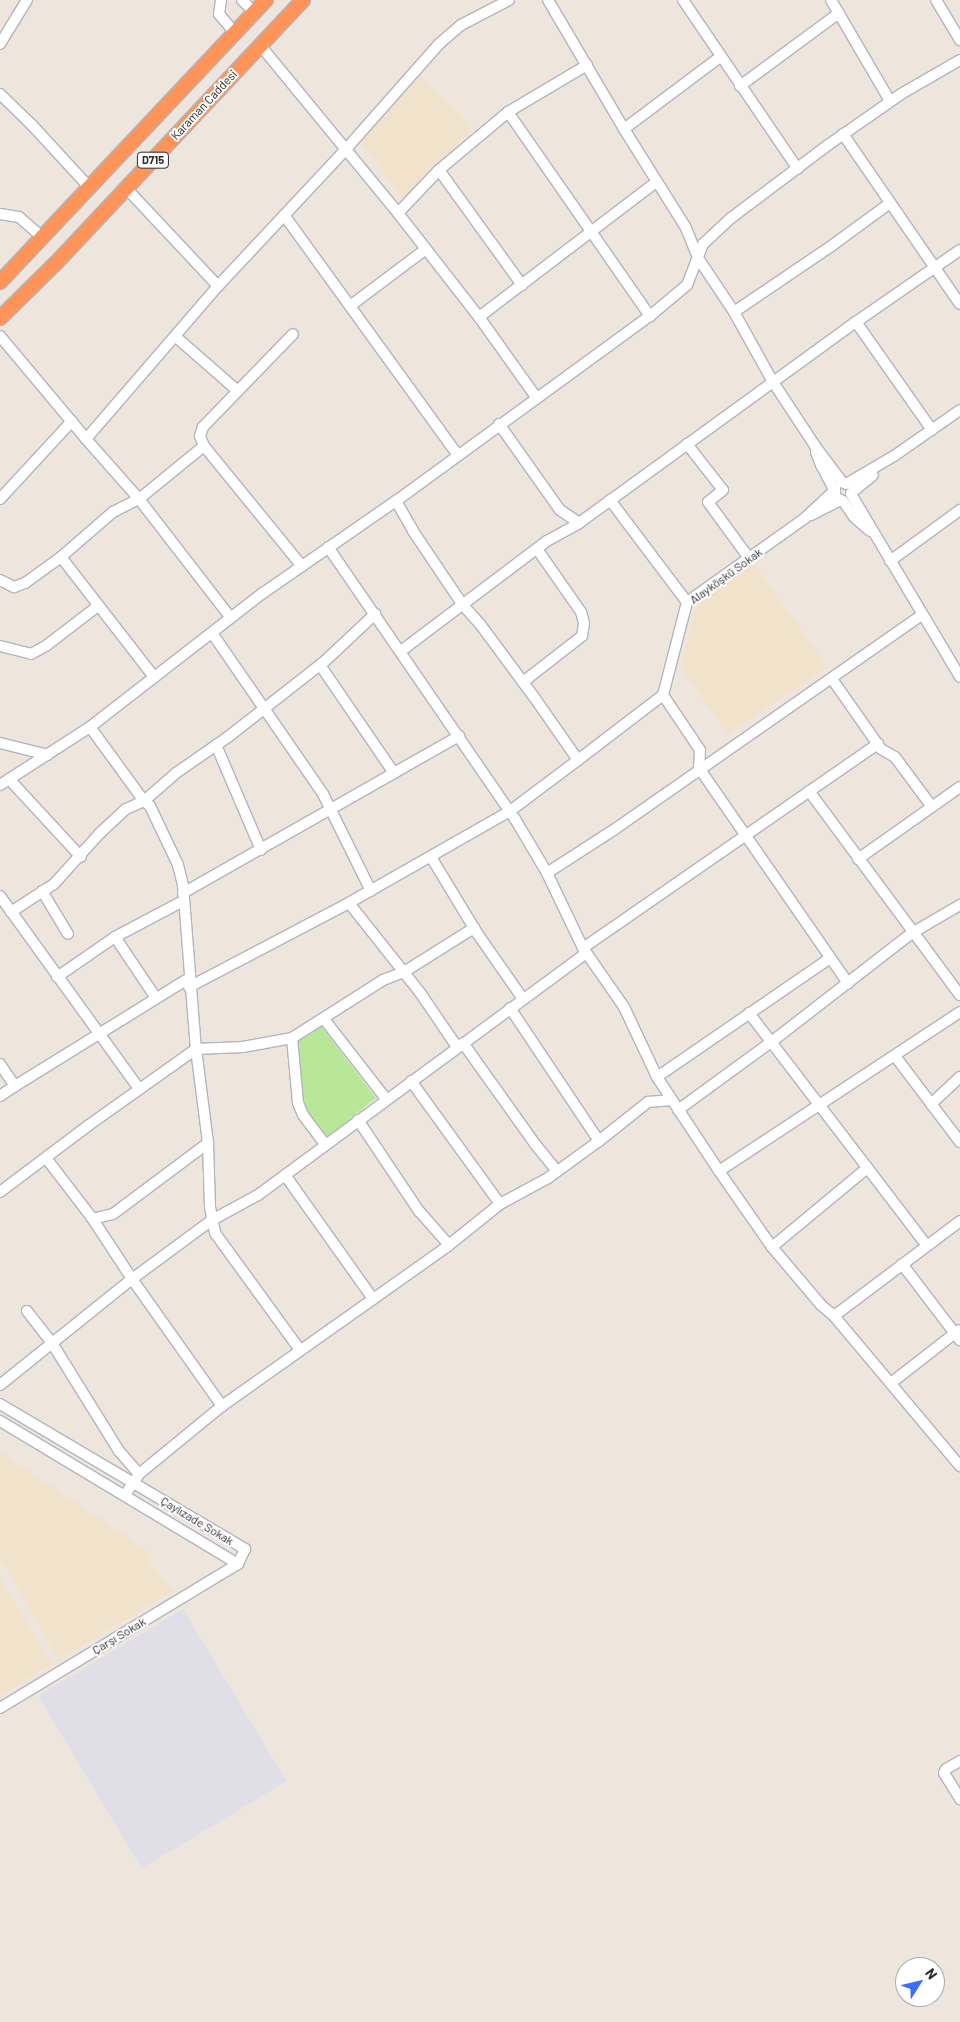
<!DOCTYPE html>
<html>
<head>
<meta charset="utf-8">
<style>
  body { margin:0 }
  #map { position:relative; width:960px; height:2022px; overflow:hidden; background:#eee6dd; font-family:Barlow,sans-serif }
  div>[style] { position:absolute }
  [style*='--x'] { left:calc(var(--x)*1px); top:calc(var(--y)*1px); width:calc(var(--w)*1px); rotate:calc(var(--a)*1deg) }
  .industrial>* { inset:0; background:#e0dee7; transform-origin:0 0 }
  .education>* { inset:0; background:#f1e2cc }
  .green>* { inset:0; background:#b8e897 }
  .roads { filter:drop-shadow(1px 0 #b2b5c0) drop-shadow(-1px 0 #b2b5c0) drop-shadow(0 1px #b2b5c0) drop-shadow(0 -1px #b2b5c0) }
  .minor>* { height:10px; margin:-5px; padding:0 5px; transform-origin:5px; border-radius:5px; background:#fff }
  .highway>* { height:14px; margin:-7px; padding:0 7px; transform-origin:7px; border-radius:7px; background:#ff9458 }
  span { translate:-50% -50%; white-space:nowrap; text-align:center; line-height:1.15; -webkit-text-stroke:4px #fff; paint-order:stroke }
  .shield-label span { padding:1px 4px; background:#fff; border:1px solid; border-radius:4px; -webkit-text-stroke-width:0 }
  .shield-label { font-size:11px; color:#2c2c2c; font-weight:700 }
  .street-label { font-size:12px; color:#2c2c2c }
  .north { position:absolute; left:895px; top:1957px; width:50px; height:50px; box-sizing:border-box; background:#fff; border:1px solid #ababab; border-radius:50%; rotate:54deg; font-size:14px; font-weight:700; line-height:20px; text-align:center; color:#2c2c2c }
  .north::after { content:''; display:block; margin:auto; width:18px; height:22px; background:#3a6cff; clip-path:polygon(50% 0,100% 100%,50% 72%,0 100%) }
</style>
</head>
<body>
<div id="map">
  <div class="industrial">
    <i style="left:183px;top:1609px;width:201px;height:169px;rotate:59deg"></i>
  </div>
  <div class="education">
    <i style="clip-path:polygon(418px 73px,466px 120px,470px 127px,468px 135px,408px 198px,402px 198px,357px 136px)"></i>
    <i style="clip-path:polygon(754px 564px,828px 667px,728px 734px,680px 667px,696px 604px)"></i>
    <i style="clip-path:polygon(0 1452px,151px 1553px,146px 1558px,173px 1591px,59px 1660px,5px 1566px,0 1563px)"></i>
    <i style="clip-path:polygon(0 1578px,52px 1664px,0 1696px)"></i>
  </div>
  <div class="green">
    <i style="clip-path:polygon(321px 1026px,376px 1098px,326px 1138px,302px 1102px,297px 1040px)"></i>
  </div>
  <div class="roads">
    <div class="minor">
      <i style="--x:221;--y:0;--w:14;--a:98"></i>
      <i style="--x:219;--y:14;--w:25;--a:50"></i>
      <i style="--x:242;--y:0;--w:17;--a:45"></i>
      <i style="--x:548;--y:0;--w:150;--a:59.5"></i>
      <i style="--x:624;--y:129;--w:117;--a:57.9"></i>
      <i style="--x:686;--y:228;--w:32;--a:68"></i>
      <i style="--x:698;--y:258;--w:65;--a:56.3"></i>
      <i style="--x:734;--y:312;--w:80;--a:60.9"></i>
      <i style="--x:773;--y:382;--w:77;--a:56.7"></i>
      <i style="--x:815;--y:446;--w:46;--a:52.9"></i>
      <i style="--x:683;--y:0;--w:204;--a:55.8"></i>
      <i style="--x:831;--y:0;--w:117;--a:59.7"></i>
      <i style="--x:936;--y:0;--w:47;--a:59"></i>
      <i style="--x:0;--y:44;--w:52;--a:-58.5"></i>
      <i style="--x:260;--y:45;--w:217;--a:50.6"></i>
      <i style="--x:398;--y:213;--w:132;--a:52.1"></i>
      <i style="--x:479;--y:317;--w:98;--a:54.5"></i>
      <i style="--x:740;--y:86;--w:123;--a:-36.4"></i>
      <i style="--x:0;--y:94;--w:45;--a:44.1"></i>
      <i style="--x:32;--y:125;--w:84;--a:47.4"></i>
      <i style="--x:508;--y:112;--w:249;--a:55.2"></i>
      <i style="--x:624;--y:129;--w:120;--a:-36.9"></i>
      <i style="--x:843;--y:134;--w:206;--a:55.5"></i>
      <i style="--x:439;--y:170;--w:142;--a:54.2"></i>
      <i style="--x:126;--y:188;--w:134;--a:46.8"></i>
      <i style="--x:398;--y:213;--w:59;--a:-46.4"></i>
      <i style="--x:439;--y:170;--w:90;--a:-40"></i>
      <i style="--x:508;--y:112;--w:92;--a:-30.7"></i>
      <i style="--x:0;--y:214;--w:19;--a:9"></i>
      <i style="--x:19;--y:217;--w:30;--a:41"></i>
      <i style="--x:284;--y:215;--w:296;--a:54.1"></i>
      <i style="--x:350;--y:306;--w:95;--a:-36.9"></i>
      <i style="--x:734;--y:312;--w:116;--a:-34.1"></i>
      <i style="--x:830;--y:247;--w:74;--a:-36.3"></i>
      <i style="--x:479;--y:317;--w:223;--a:-37.3"></i>
      <i style="--x:856;--y:322;--w:132;--a:54.9"></i>
      <i style="--x:0;--y:336;--w:134;--a:50.1"></i>
      <i style="--x:86;--y:439;--w:80;--a:48.5"></i>
      <i style="--x:139;--y:499;--w:150;--a:52.3"></i>
      <i style="--x:176;--y:337;--w:82;--a:41.1"></i>
      <i style="--x:499;--y:424;--w:105;--a:54.7"></i>
      <i style="--x:560;--y:510;--w:23;--a:34"></i>
      <i style="--x:86;--y:439;--w:202;--a:-49.2"></i>
      <i style="--x:218;--y:286;--w:189;--a:-46.9"></i>
      <i style="--x:347;--y:148;--w:139;--a:-48.5"></i>
      <i style="--x:439;--y:44;--w:29;--a:-41"></i>
      <i style="--x:461;--y:25;--w:54;--a:-27.5"></i>
      <i style="--x:687;--y:444;--w:58;--a:52"></i>
      <i style="--x:723;--y:490;--w:19;--a:141"></i>
      <i style="--x:708;--y:502;--w:69;--a:53.8"></i>
      <i style="--x:204;--y:446;--w:155;--a:50.8"></i>
      <i style="--x:816;--y:452;--w:14;--a:69"></i>
      <i style="--x:821;--y:465;--w:27;--a:62"></i>
      <i style="--x:846;--y:484;--w:56;--a:-30.3"></i>
      <i style="--x:894;--y:456;--w:80;--a:-34.9"></i>
      <i style="--x:835;--y:487;--w:10;--a:90"></i>
      <i style="--x:835;--y:497;--w:9;--a:27"></i>
      <i style="--x:843;--y:501;--w:19;--a:55"></i>
      <i style="--x:854;--y:517;--w:21;--a:41"></i>
      <i style="--x:851;--y:493;--w:28;--a:-39"></i>
      <i style="--x:851;--y:494;--w:213;--a:59.2"></i>
      <i style="--x:0;--y:499;--w:106;--a:-47.3"></i>
      <i style="--x:610;--y:500;--w:128;--a:53"></i>
      <i style="--x:396;--y:501;--w:34;--a:60"></i>
      <i style="--x:413;--y:531;--w:88;--a:56.1"></i>
      <i style="--x:462;--y:604;--w:27;--a:48"></i>
      <i style="--x:480;--y:624;--w:91;--a:53.5"></i>
      <i style="--x:534;--y:697;--w:77;--a:55.1"></i>
      <i style="--x:578;--y:760;--w:85;--a:143.1"></i>
      <i style="--x:510;--y:811;--w:185;--a:150.3"></i>
      <i style="--x:349;--y:903;--w:116;--a:51.6"></i>
      <i style="--x:421;--y:994;--w:64;--a:55.8"></i>
      <i style="--x:811;--y:515;--w:33;--a:-27"></i>
      <i style="--x:328;--y:547;--w:330;--a:55.5"></i>
      <i style="--x:515;--y:819;--w:63;--a:59.3"></i>
      <i style="--x:547;--y:873;--w:83;--a:64.4"></i>
      <i style="--x:583;--y:948;--w:72;--a:55.2"></i>
      <i style="--x:624;--y:1007;--w:77;--a:64.8"></i>
      <i style="--x:657;--y:1077;--w:113;--a:56.6"></i>
      <i style="--x:719;--y:1171;--w:93;--a:55.1"></i>
      <i style="--x:772;--y:1247;--w:76;--a:49.8"></i>
      <i style="--x:821;--y:1305;--w:17;--a:40"></i>
      <i style="--x:834;--y:1316;--w:196;--a:50"></i>
      <i style="--x:61;--y:557;--w:152;--a:52.2"></i>
      <i style="--x:890;--y:561;--w:87;--a:-36.1"></i>
      <i style="--x:0;--y:580;--w:16;--a:27"></i>
      <i style="--x:14;--y:587;--w:12;--a:-20"></i>
      <i style="--x:25;--y:583;--w:44;--a:-35.8"></i>
      <i style="--x:61;--y:557;--w:69;--a:-40.9"></i>
      <i style="--x:113;--y:512;--w:29;--a:-27"></i>
      <i style="--x:139;--y:499;--w:84;--a:-39.2"></i>
      <i style="--x:204;--y:446;--w:11;--a:-112"></i>
      <i style="--x:200;--y:436;--w:9;--a:-72"></i>
      <i style="--x:203;--y:427;--w:129;--a:-45.9"></i>
      <i style="--x:212;--y:633;--w:196;--a:55.4"></i>
      <i style="--x:323;--y:794;--w:108;--a:63.7"></i>
      <i style="--x:0;--y:646;--w:32;--a:14"></i>
      <i style="--x:31;--y:654;--w:18;--a:-29"></i>
      <i style="--x:47;--y:645;--w:64;--a:-37.4"></i>
      <i style="--x:401;--y:651;--w:183;--a:-37"></i>
      <i style="--x:547;--y:541;--w:37;--a:-29"></i>
      <i style="--x:579;--y:523;--w:342;--a:-36"></i>
      <i style="--x:856;--y:322;--w:126;--a:-34.7"></i>
      <i style="--x:320;--y:665;--w:131;--a:55.6"></i>
      <i style="--x:394;--y:773;--w:75;--a:-29.6"></i>
      <i style="--x:832;--y:679;--w:85;--a:55"></i>
      <i style="--x:881;--y:749;--w:16;--a:30"></i>
      <i style="--x:895;--y:757;--w:62;--a:53.5"></i>
      <i style="--x:523;--y:682;--w:75;--a:-37.9"></i>
      <i style="--x:582;--y:636;--w:13;--a:-81"></i>
      <i style="--x:584;--y:623;--w:11;--a:-105"></i>
      <i style="--x:581;--y:612;--w:77;--a:-124.9"></i>
      <i style="--x:663;--y:695;--w:66;--a:56.1"></i>
      <i style="--x:700;--y:750;--w:18;--a:93"></i>
      <i style="--x:699;--y:768;--w:262;--a:55.3"></i>
      <i style="--x:90;--y:727;--w:92;--a:53.9"></i>
      <i style="--x:144;--y:801;--w:8;--a:40"></i>
      <i style="--x:150;--y:806;--w:65;--a:64.6"></i>
      <i style="--x:178;--y:865;--w:21;--a:76"></i>
      <i style="--x:183;--y:885;--w:165;--a:85.5"></i>
      <i style="--x:196;--y:1049;--w:47;--a:-2.4"></i>
      <i style="--x:243;--y:1047;--w:50;--a:-10.4"></i>
      <i style="--x:292;--y:1038;--w:108;--a:-32.5"></i>
      <i style="--x:383;--y:980;--w:22;--a:-21"></i>
      <i style="--x:404;--y:972;--w:83;--a:-32.2"></i>
      <i style="--x:0;--y:743;--w:49;--a:14"></i>
      <i style="--x:216;--y:745;--w:114;--a:66.8"></i>
      <i style="--x:578;--y:760;--w:107;--a:-37.4"></i>
      <i style="--x:663;--y:695;--w:96;--a:-75.5"></i>
      <i style="--x:687;--y:602;--w:145;--a:-35.4"></i>
      <i style="--x:805;--y:518;--w:38;--a:-43"></i>
      <i style="--x:9;--y:779;--w:106;--a:47.3"></i>
      <i style="--x:0;--y:785;--w:107;--a:-32.8"></i>
      <i style="--x:90;--y:727;--w:219;--a:-37.8"></i>
      <i style="--x:263;--y:593;--w:162;--a:-34.7"></i>
      <i style="--x:396;--y:501;--w:314;--a:-36.1"></i>
      <i style="--x:650;--y:316;--w:48;--a:-40"></i>
      <i style="--x:687;--y:285;--w:44;--a:-68.7"></i>
      <i style="--x:703;--y:244;--w:38;--a:-43"></i>
      <i style="--x:731;--y:218;--w:121;--a:-37"></i>
      <i style="--x:828;--y:145;--w:89;--a:-34.9"></i>
      <i style="--x:901;--y:94;--w:68;--a:-30"></i>
      <i style="--x:809;--y:791;--w:254;--a:53.5"></i>
      <i style="--x:431;--y:857;--w:89;--a:58.8"></i>
      <i style="--x:477;--y:933;--w:80;--a:55.1"></i>
      <i style="--x:858;--y:859;--w:125;--a:-35.2"></i>
      <i style="--x:547;--y:873;--w:81;--a:-32.9"></i>
      <i style="--x:615;--y:829;--w:374;--a:-34.9"></i>
      <i style="--x:42;--y:891;--w:50;--a:58.8"></i>
      <i style="--x:183;--y:893;--w:243;--a:-29.6"></i>
      <i style="--x:0;--y:896;--w:238;--a:54.2"></i>
      <i style="--x:11;--y:912;--w:51;--a:-33.1"></i>
      <i style="--x:54;--y:884;--w:69;--a:-48"></i>
      <i style="--x:100;--y:833;--w:35;--a:-43"></i>
      <i style="--x:126;--y:809;--w:20;--a:-24"></i>
      <i style="--x:144;--y:801;--w:43;--a:-41.2"></i>
      <i style="--x:176;--y:773;--w:63;--a:-34.7"></i>
      <i style="--x:228;--y:737;--w:123;--a:-38.1"></i>
      <i style="--x:325;--y:661;--w:69;--a:-43.2"></i>
      <i style="--x:115;--y:937;--w:73;--a:56.1"></i>
      <i style="--x:583;--y:948;--w:359;--a:-34.7"></i>
      <i style="--x:57;--y:977;--w:70;--a:-34.6"></i>
      <i style="--x:115;--y:937;--w:77;--a:-27.9"></i>
      <i style="--x:189;--y:987;--w:181;--a:-27.7"></i>
      <i style="--x:749;--y:1013;--w:293;--a:52.6"></i>
      <i style="--x:324;--y:1019;--w:101;--a:52.2"></i>
      <i style="--x:292;--y:1038;--w:65;--a:84.7"></i>
      <i style="--x:298;--y:1103;--w:13;--a:67"></i>
      <i style="--x:303;--y:1115;--w:36;--a:53"></i>
      <i style="--x:463;--y:1043;--w:124;--a:54.5"></i>
      <i style="--x:535;--y:1144;--w:35;--a:51"></i>
      <i style="--x:895;--y:1056;--w:108;--a:52.9"></i>
      <i style="--x:0;--y:1064;--w:27;--a:56"></i>
      <i style="--x:15;--y:1086;--w:205;--a:-31.8"></i>
      <i style="--x:657;--y:1077;--w:210;--a:-34.5"></i>
      <i style="--x:411;--y:1081;--w:152;--a:54.1"></i>
      <i style="--x:0;--y:1096;--w:18;--a:-34"></i>
      <i style="--x:931;--y:1104;--w:40;--a:-43"></i>
      <i style="--x:678;--y:1110;--w:114;--a:-36.1"></i>
      <i style="--x:770;--y:1043;--w:180;--a:-37.8"></i>
      <i style="--x:912;--y:933;--w:56;--a:-30.3"></i>
      <i style="--x:358;--y:1120;--w:110;--a:56.2"></i>
      <i style="--x:419;--y:1211;--w:45;--a:48.6"></i>
      <i style="--x:599;--y:1141;--w:63;--a:-38.5"></i>
      <i style="--x:648;--y:1102;--w:24;--a:-5"></i>
      <i style="--x:46;--y:1158;--w:76;--a:52.5"></i>
      <i style="--x:92;--y:1218;--w:4;--a:0"></i>
      <i style="--x:96;--y:1218;--w:17;--a:-13"></i>
      <i style="--x:113;--y:1214;--w:119;--a:-36.8"></i>
      <i style="--x:719;--y:1171;--w:289;--a:-33.4"></i>
      <i style="--x:285;--y:1175;--w:152;--a:54.6"></i>
      <i style="--x:0;--y:1192;--w:111;--a:-37"></i>
      <i style="--x:89;--y:1125;--w:131;--a:-35.4"></i>
      <i style="--x:196;--y:1049;--w:95;--a:82.7"></i>
      <i style="--x:208;--y:1143;--w:64;--a:88.2"></i>
      <i style="--x:210;--y:1207;--w:26;--a:79"></i>
      <i style="--x:215;--y:1233;--w:145;--a:54"></i>
      <i style="--x:92;--y:1218;--w:73;--a:56.7"></i>
      <i style="--x:132;--y:1279;--w:156;--a:54.7"></i>
      <i style="--x:772;--y:1247;--w:124;--a:-39.7"></i>
      <i style="--x:902;--y:1264;--w:96;--a:52.7"></i>
      <i style="--x:27;--y:1311;--w:41;--a:52"></i>
      <i style="--x:52;--y:1343;--w:127;--a:58.2"></i>
      <i style="--x:119;--y:1451;--w:30;--a:49"></i>
      <i style="--x:834;--y:1316;--w:158;--a:-37"></i>
      <i style="--x:891;--y:1383;--w:86;--a:-37.9"></i>
      <i style="--x:0;--y:1385;--w:169;--a:-38.8"></i>
      <i style="--x:132;--y:1279;--w:99;--a:-36.4"></i>
      <i style="--x:212;--y:1220;--w:52;--a:-28.5"></i>
      <i style="--x:258;--y:1195;--w:408;--a:-36.4"></i>
      <i style="--x:0;--y:1404;--w:285;--a:30.6"></i>
      <i style="--x:245;--y:1549;--w:17;--a:115"></i>
      <i style="--x:238;--y:1564;--w:278;--a:-149"></i>
      <i style="--x:125;--y:1495;--w:25;--a:-56"></i>
      <i style="--x:139;--y:1474;--w:107;--a:-39.3"></i>
      <i style="--x:222;--y:1406;--w:278;--a:-35.3"></i>
      <i style="--x:449;--y:1245;--w:65;--a:-38.8"></i>
      <i style="--x:500;--y:1204;--w:55;--a:-28.4"></i>
      <i style="--x:548;--y:1178;--w:63;--a:-36"></i>
      <i style="--x:599;--y:1141;--w:160;--a:-123.8"></i>
      <i style="--x:0;--y:1708;--w:278;--a:-31.2"></i>
      <i style="--x:960;--y:1761;--w:16;--a:150"></i>
      <i style="--x:946;--y:1769;--w:4;--a:117"></i>
      <i style="--x:944;--y:1773;--w:31;--a:58"></i>
    </div>
    <div class="highway">
      <i style="--x:0;--y:282;--w:388;--a:-46.7"></i>
      <i style="--x:0;--y:318;--w:78;--a:-44.5"></i>
      <i style="--x:56;--y:263;--w:361;--a:-46.8"></i>
    </div>
  </div>
  <div class="shield-label">
    <span style="left:153px;top:160px">D715</span>
  </div>
  <div class="street-label">
    <span style="left:204px;top:105px;rotate:-47deg">Karaman Caddesi</span>
    <span style="left:726px;top:576px;rotate:-36deg">Alayköşkü Sokak</span>
    <span style="left:197px;top:1521px;rotate:31deg">Çaylızade Sokak</span>
    <span style="left:119px;top:1636px;rotate:-31deg">Çarşı Sokak</span>
  </div>
  <div class="north">N</div>
</div>
</body>
</html>
